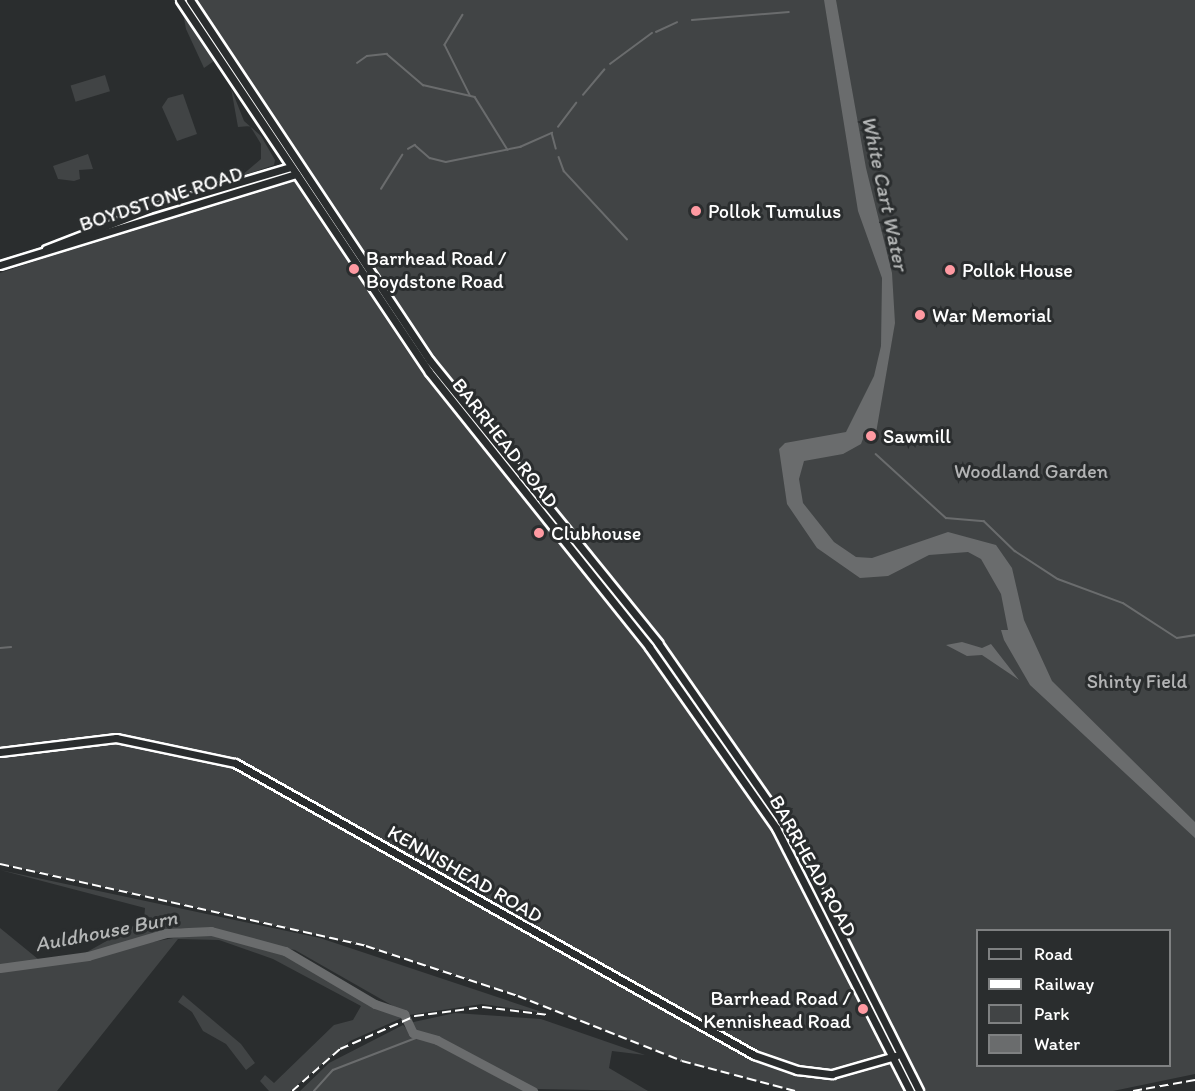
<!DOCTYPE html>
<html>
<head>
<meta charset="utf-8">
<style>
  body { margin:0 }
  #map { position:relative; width:1195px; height:1091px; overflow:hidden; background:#2a2d2e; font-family:Itim,sans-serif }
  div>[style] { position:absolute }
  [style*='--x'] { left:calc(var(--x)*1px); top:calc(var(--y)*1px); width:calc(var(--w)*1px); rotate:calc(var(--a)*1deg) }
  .green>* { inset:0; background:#414445; transform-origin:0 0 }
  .water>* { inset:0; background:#6a6c6d }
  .stream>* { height:1.5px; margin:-0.75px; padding:0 0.75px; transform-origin:0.75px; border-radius:0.75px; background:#6a6c6d }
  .river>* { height:9px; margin:-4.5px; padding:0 4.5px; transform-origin:4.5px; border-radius:4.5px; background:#6a6c6d }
  .roads { filter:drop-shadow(2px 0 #fff) drop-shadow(-2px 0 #fff) drop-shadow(0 2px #fff) drop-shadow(0 -2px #fff) }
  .secondary>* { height:7px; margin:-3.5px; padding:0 3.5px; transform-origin:3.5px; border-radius:3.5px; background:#2a2d2e }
  .rail>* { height:1.5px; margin-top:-0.75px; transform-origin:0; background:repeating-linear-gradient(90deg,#fff 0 9px,transparent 0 13.5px) }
  .dots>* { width:16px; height:16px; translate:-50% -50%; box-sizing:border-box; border:3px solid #2a2d2e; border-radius:50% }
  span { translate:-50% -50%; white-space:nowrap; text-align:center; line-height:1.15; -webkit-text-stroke:6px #2a2d2e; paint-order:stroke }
  .street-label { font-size:20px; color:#fff }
  .poi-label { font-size:20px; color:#fff }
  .left { translate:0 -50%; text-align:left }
  .right { translate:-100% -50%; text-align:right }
  .park-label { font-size:20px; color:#b3b4b5 }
  .water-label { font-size:21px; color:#b4b6b6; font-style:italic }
  .legend { position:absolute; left:976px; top:929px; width:195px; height:138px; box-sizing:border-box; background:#2a2d2e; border:2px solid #7f8182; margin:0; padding:8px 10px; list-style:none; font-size:18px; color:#fff }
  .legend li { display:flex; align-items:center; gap:12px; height:30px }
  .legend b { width:30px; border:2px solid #7f8182 }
</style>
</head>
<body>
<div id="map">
  <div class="green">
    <i style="clip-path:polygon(evenodd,196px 0,1195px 0,1195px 1074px,1113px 1091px,795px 1091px,682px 1061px,518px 996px,366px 946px,0 864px,0 273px,305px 171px,196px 0,978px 930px,1170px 930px,1170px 1066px,978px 1066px,978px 930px)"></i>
    <i style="clip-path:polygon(183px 13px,214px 61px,204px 68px,186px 29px)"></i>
    <i style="left:105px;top:75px;width:17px;height:36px;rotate:73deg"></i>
    <i style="clip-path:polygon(231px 88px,244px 121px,261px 136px,275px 160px,274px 165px,241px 176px,261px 159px,261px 144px,250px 126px,238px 127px)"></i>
    <i style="clip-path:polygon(183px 94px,197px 134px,177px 141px,162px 107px,168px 98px)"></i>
    <i style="clip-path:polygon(88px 154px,93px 169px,79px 170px,80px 179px,74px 181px,58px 179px,53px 166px)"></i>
    <i style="clip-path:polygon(0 870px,320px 938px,545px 1013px,482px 1004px,409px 1015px,295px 950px,181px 928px,89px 954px,200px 933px,284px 952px,374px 1006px,404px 1017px,350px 1041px,290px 1091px,269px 1091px,260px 1081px,265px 1075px,274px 1083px,334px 1025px,353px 1020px,361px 1006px,273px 959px,219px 940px,178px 939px,57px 1091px,0 1091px,0 928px,38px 959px,78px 957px,144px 920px,145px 908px)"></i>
    <i style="clip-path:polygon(183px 995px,241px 1044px,255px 1063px,246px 1070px,226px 1044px,203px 1031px,192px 1012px,178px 1002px)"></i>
    <i style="clip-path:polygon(455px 1013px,541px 1019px,645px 1055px,612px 1051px,609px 1068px,648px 1091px,536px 1089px,438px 1038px,414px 1033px,409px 1023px)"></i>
    <i style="clip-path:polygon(403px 1025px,413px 1036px,436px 1041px,530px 1091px,300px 1091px,329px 1063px)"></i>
  </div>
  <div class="water">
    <i style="clip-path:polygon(824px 0,836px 0,866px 168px,892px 273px,895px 323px,876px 433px,866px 431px,861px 444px,843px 454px,804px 461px,799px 479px,803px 503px,834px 542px,856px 557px,872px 558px,948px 532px,996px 545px,1012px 568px,1024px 620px,1052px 681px,1195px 822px,1195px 838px,1030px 685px,1004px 640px,1001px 630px,1008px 630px,1001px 594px,981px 559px,968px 552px,929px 555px,888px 576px,860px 578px,817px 548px,787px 504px,779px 449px,785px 443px,846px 432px,874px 376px,881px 346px,882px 278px,858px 211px)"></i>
    <i style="clip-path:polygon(962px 642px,982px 648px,991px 644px,1019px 680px,982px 655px,967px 656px,946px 645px)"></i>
  </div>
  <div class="stream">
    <i style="--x:463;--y:15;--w:35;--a:121"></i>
    <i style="--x:445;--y:45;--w:56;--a:63.4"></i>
    <i style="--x:692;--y:20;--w:97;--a:-4.7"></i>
    <i style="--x:656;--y:32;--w:23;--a:-25"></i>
    <i style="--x:357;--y:63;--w:12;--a:-35"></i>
    <i style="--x:367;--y:56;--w:20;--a:-6"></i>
    <i style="--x:387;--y:54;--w:48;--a:40.7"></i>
    <i style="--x:423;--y:85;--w:53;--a:13"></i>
    <i style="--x:475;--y:97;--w:62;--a:58.1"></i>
    <i style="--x:610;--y:64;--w:52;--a:-36.4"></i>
    <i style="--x:583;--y:95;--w:33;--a:-50"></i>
    <i style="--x:558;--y:127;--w:30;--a:-53"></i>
    <i style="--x:408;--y:149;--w:8;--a:-30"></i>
    <i style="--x:415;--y:145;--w:20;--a:41"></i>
    <i style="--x:430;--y:158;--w:16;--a:14"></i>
    <i style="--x:446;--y:162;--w:76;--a:-11.5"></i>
    <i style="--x:520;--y:147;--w:35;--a:-24"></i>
    <i style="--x:552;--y:133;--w:16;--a:75"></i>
    <i style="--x:559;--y:157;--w:15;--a:70"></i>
    <i style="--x:564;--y:171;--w:93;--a:47.2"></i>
    <i style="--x:381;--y:189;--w:40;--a:-58"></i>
    <i style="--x:876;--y:454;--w:95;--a:42.4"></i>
    <i style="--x:946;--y:518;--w:38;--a:5"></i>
    <i style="--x:984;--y:521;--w:43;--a:44.1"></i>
    <i style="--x:1015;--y:551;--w:51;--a:33.1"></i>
    <i style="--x:1058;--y:579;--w:69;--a:20.3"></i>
    <i style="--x:1123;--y:603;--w:64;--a:32.9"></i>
    <i style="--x:1177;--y:638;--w:18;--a:-9"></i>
    <i style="--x:0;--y:648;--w:11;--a:-5"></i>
    <i style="--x:314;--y:1091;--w:28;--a:-48"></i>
    <i style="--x:333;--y:1070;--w:94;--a:-21.1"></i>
  </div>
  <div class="river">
    <i style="--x:0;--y:968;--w:89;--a:-7.8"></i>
    <i style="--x:88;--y:956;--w:81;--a:-16.4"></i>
    <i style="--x:166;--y:933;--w:45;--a:-2.5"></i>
    <i style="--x:211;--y:931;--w:77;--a:15.1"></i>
    <i style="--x:285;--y:951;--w:104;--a:30.5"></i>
    <i style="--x:375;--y:1004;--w:31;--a:19"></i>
    <i style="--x:404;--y:1014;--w:21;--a:65"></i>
    <i style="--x:413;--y:1033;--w:25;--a:16"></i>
    <i style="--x:437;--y:1040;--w:109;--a:28"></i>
  </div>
  <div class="roads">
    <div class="secondary">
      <i style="--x:180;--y:0;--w:448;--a:56.2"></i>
      <i style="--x:429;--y:372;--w:352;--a:51.3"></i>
      <i style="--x:649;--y:647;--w:221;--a:54.9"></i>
      <i style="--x:776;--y:828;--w:295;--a:63"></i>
      <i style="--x:190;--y:0;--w:433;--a:56.4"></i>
      <i style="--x:430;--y:361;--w:363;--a:51"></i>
      <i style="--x:658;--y:643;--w:228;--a:55.2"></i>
      <i style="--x:788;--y:830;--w:292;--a:63.3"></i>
      <i style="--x:46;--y:249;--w:110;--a:-21.2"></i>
      <i style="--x:149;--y:209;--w:148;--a:-16.5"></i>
      <i style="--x:0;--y:265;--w:310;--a:-17.1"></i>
      <i style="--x:0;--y:752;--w:117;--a:-6.9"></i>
      <i style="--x:116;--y:738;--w:122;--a:11.9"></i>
      <i style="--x:235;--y:763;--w:596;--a:29.36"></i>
      <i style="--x:754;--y:1055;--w:46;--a:19.2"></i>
      <i style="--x:797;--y:1070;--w:35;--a:7"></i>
      <i style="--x:832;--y:1074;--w:66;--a:-15.9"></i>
    </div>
  </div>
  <div class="rail">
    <i style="--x:0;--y:864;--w:375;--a:12.6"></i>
    <i style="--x:366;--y:946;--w:160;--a:18.2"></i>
    <i style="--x:518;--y:996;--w:176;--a:21.6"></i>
    <i style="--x:682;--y:1061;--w:117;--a:14.9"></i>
    <i style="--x:292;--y:1091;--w:64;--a:-41.2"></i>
    <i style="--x:340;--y:1049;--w:82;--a:-23.7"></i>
    <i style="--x:415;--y:1016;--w:69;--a:-7.5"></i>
    <i style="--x:483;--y:1007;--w:66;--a:6.9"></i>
    <i style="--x:1133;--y:1091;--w:63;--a:-10.1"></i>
  </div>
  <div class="dots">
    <i style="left:696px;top:211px;background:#ff9aa2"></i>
    <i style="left:354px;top:269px;background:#ff9aa2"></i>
    <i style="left:950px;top:270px;background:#ff9aa2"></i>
    <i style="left:920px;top:315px;background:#ff9aa2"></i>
    <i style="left:871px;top:436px;background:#ff9aa2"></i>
    <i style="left:539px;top:533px;background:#ff9aa2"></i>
    <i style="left:863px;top:1009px;background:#ff9aa2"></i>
  </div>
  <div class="street-label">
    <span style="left:161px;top:199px;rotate:-18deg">BOYDSTONE ROAD</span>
    <span style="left:505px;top:443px;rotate:52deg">BARRHEAD ROAD</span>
    <span style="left:813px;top:866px;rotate:61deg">BARRHEAD ROAD</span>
    <span style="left:465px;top:874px;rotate:30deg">KENNISHEAD ROAD</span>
  </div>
  <div class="poi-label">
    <span class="left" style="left:708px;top:211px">Pollok Tumulus</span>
    <span class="left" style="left:366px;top:270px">Barrhead Road /<br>Boydstone Road</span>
    <span class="left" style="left:962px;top:270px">Pollok House</span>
    <span class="left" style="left:932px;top:315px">War Memorial</span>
    <span class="left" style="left:883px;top:436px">Sawmill</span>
    <span class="left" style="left:551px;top:533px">Clubhouse</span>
    <span class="right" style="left:851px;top:1010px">Barrhead Road /<br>Kennishead Road</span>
  </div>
  <div class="park-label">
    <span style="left:1031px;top:471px">Woodland Garden</span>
    <span style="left:1137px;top:681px">Shinty Field</span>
  </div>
  <div class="water-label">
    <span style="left:885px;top:193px;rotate:78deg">White Cart Water</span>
    <span style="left:106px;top:931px;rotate:-11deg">Auldhouse Burn</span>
  </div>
  <ul class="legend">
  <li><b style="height:8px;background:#2a2d2e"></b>Road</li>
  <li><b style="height:8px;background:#fff"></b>Railway</li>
  <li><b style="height:16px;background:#414445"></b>Park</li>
  <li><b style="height:16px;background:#6a6c6d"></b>Water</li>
  </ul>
</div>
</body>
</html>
